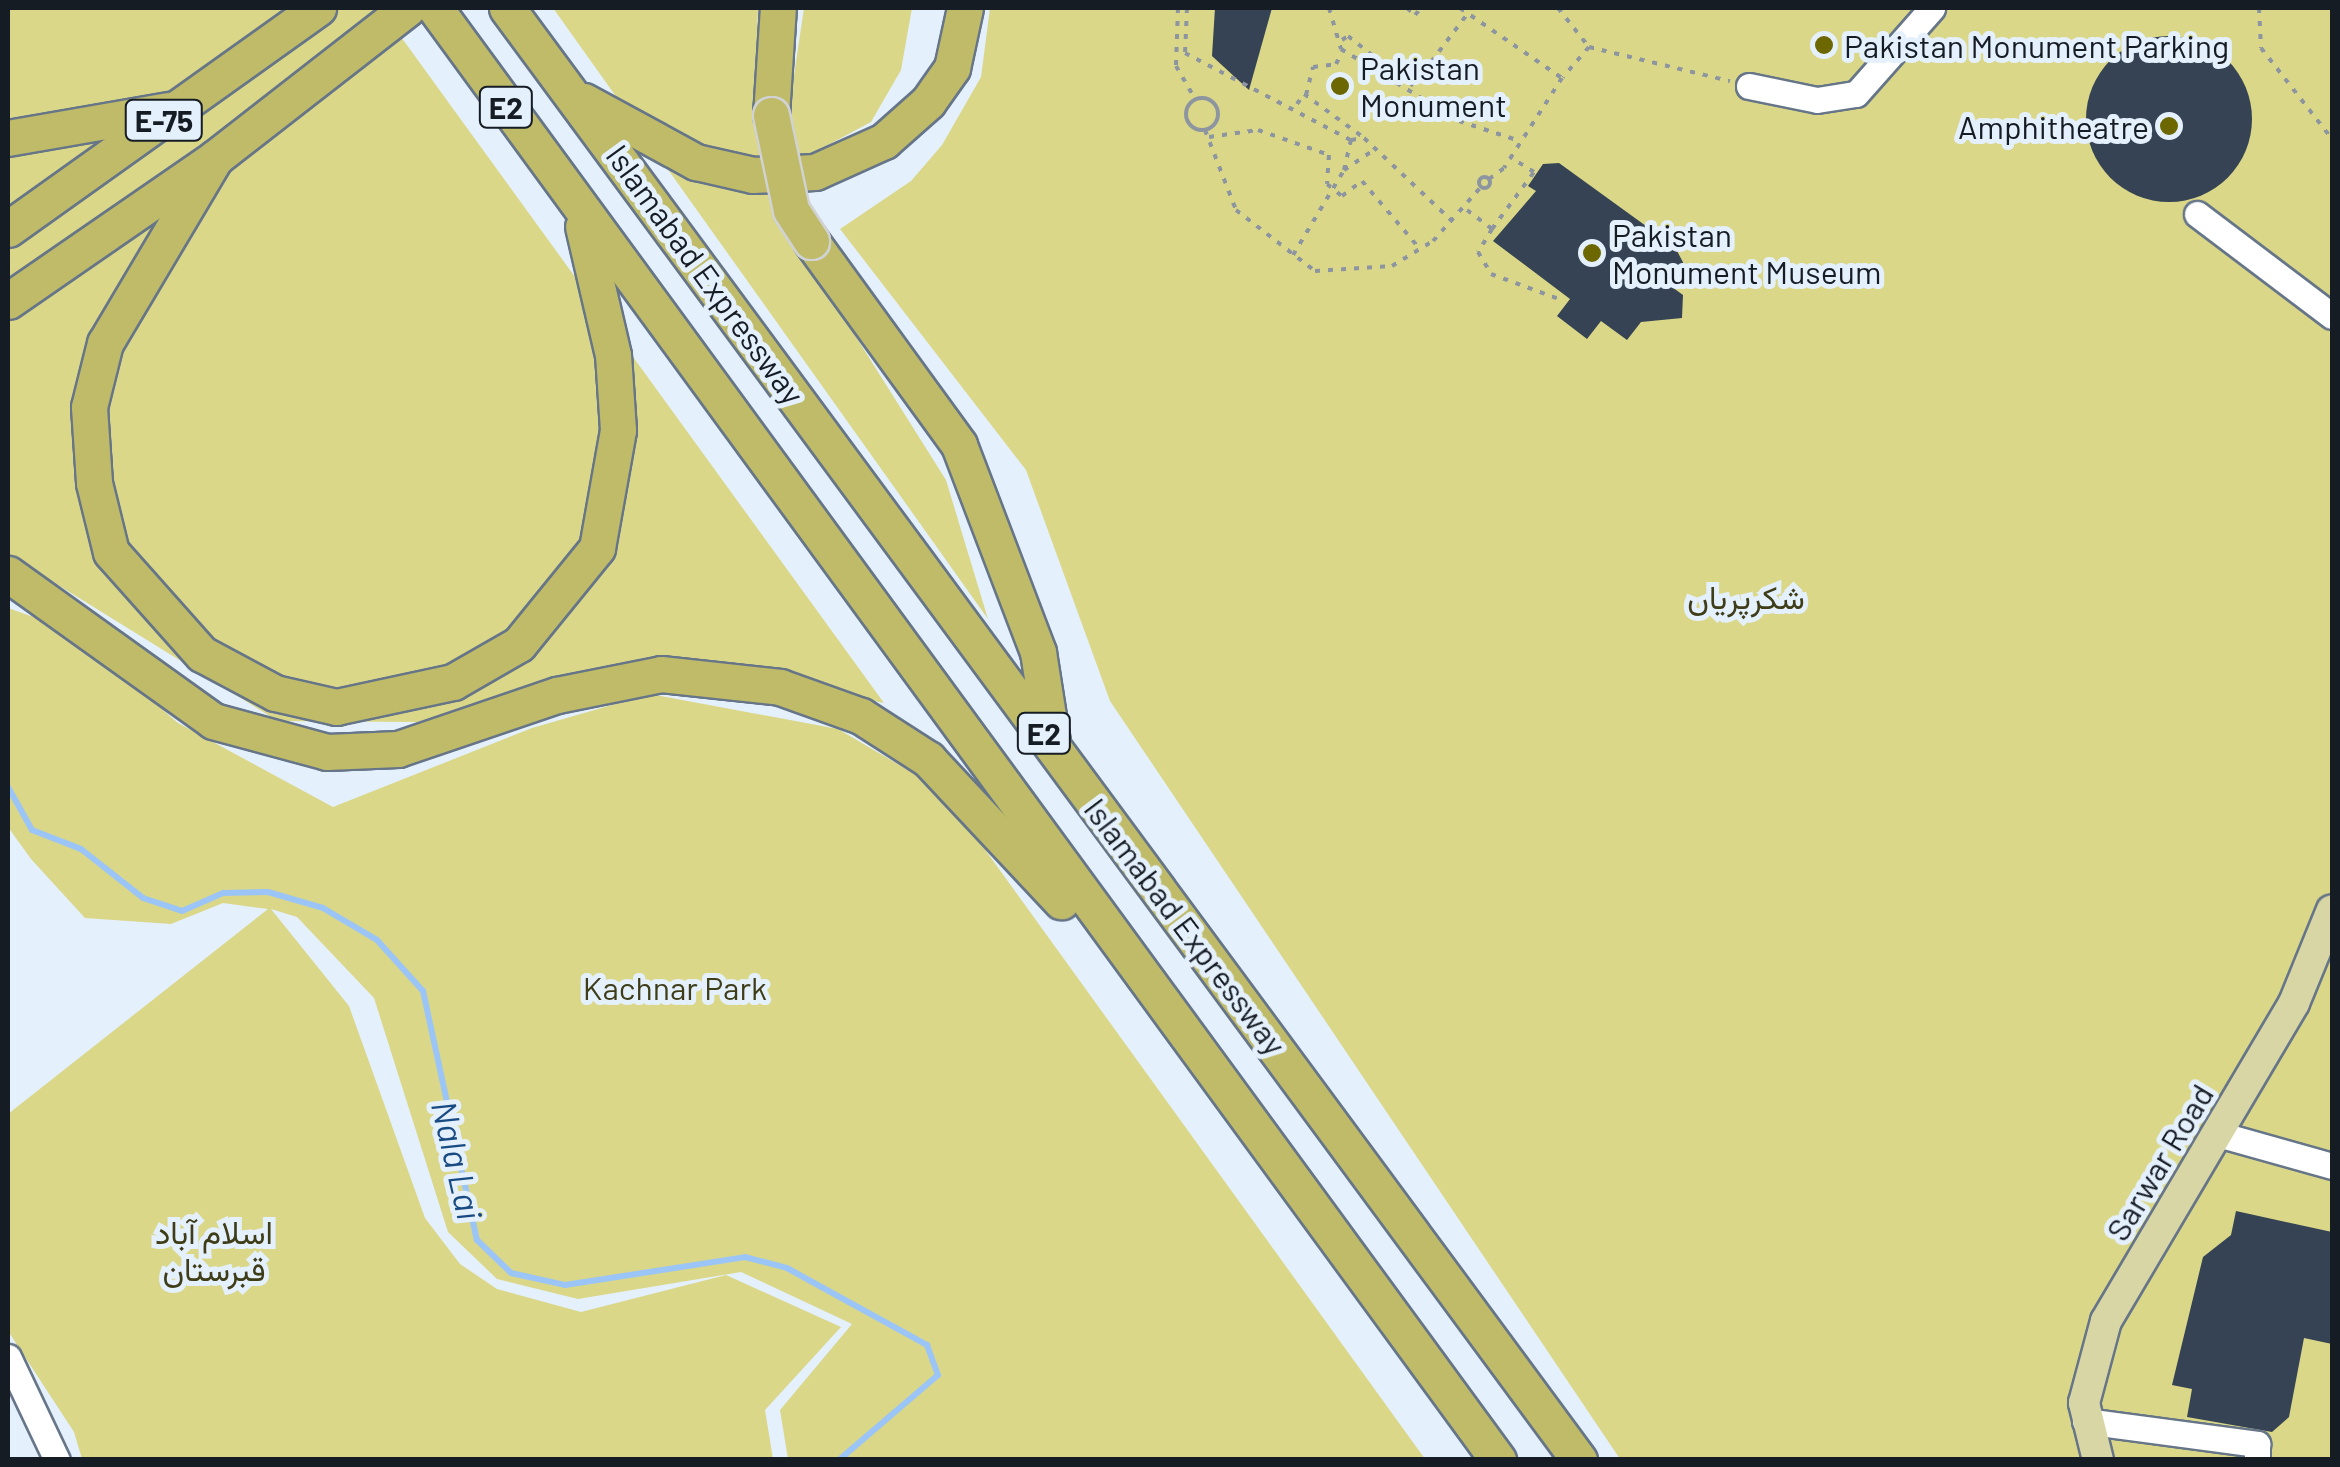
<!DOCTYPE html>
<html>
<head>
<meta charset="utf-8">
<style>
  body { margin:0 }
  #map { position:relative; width:2340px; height:1467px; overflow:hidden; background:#e5f0fd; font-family:Barlow,Vazirmatn,sans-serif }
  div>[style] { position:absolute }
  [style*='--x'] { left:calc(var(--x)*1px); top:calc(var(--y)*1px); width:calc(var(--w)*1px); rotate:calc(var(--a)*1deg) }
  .green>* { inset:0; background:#dad788 }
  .stream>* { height:6px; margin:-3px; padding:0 3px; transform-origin:3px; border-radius:3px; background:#9cc5f7 }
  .building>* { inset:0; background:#354354 }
  .round { border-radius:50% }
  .path>* { height:4px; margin-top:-2px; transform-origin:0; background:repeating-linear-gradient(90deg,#8c95a0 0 5px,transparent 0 13px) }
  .path>.ring { margin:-2px; padding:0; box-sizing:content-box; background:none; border:4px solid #8c95a0; border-radius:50% }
  .roads { filter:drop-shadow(2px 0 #667588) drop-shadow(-2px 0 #667588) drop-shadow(0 2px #667588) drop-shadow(0 -2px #667588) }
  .minor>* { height:25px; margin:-12.5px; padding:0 12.5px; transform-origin:12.5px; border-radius:12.5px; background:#fff }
  .major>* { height:30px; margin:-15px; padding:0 15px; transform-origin:15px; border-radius:15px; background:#d9d6a5 }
  .highway>* { height:35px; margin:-17.5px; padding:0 17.5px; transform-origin:17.5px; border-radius:17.5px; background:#bfbb69 }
  .bridges { filter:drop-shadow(2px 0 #d0d2d3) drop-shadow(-2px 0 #d0d2d3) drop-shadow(0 2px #d0d2d3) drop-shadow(0 -2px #d0d2d3) }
  .highway-bridge>* { height:35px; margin:-17.5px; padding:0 17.5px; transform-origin:17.5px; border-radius:17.5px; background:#bfbb69 }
  .dots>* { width:28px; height:28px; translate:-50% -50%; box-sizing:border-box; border:5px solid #e5f0fd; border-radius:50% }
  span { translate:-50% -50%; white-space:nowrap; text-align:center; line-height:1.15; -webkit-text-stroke:10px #e5f0fd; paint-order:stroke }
  .shield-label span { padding:2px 8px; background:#e5f0fd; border:2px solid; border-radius:8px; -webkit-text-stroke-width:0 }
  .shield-label { font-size:30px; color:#161c24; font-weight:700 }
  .poi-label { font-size:32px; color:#161c24 }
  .left { translate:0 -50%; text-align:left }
  .right { translate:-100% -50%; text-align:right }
  .street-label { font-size:32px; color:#161c24 }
  .park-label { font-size:32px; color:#3e3d18 }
  .water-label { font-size:35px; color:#194b83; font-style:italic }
  .frame { position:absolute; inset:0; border:10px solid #161c24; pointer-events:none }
</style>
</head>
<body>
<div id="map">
  <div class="green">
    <i style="clip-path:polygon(8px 8px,380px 8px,884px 703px,661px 658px,417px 722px,278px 721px,8px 554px)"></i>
    <i style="clip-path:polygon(553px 8px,758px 8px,754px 121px,773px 205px,946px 480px,988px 619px)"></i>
    <i style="clip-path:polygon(804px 8px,912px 8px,901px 70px,871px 122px,798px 161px,790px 102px)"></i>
    <i style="clip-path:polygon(990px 8px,2332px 8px,2332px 1459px,1620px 1459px,1110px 701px,1026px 470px,840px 229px,911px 181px,942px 145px,981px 77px)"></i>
    <i style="clip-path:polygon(8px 608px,70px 630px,178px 723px,333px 807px,532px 728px,650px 694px,838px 729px,942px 790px,1425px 1459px,788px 1459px,780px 1410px,852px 1324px,741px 1272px,578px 1299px,497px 1279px,448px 1232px,374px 998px,297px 917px,271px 909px,349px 1006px,425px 1218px,460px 1264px,497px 1289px,581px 1312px,726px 1275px,841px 1327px,765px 1410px,773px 1459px,82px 1459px,74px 1432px,8px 1331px,8px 1114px,268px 909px,223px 903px,171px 924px,85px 918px,31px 859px,8px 827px)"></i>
  </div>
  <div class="stream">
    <i style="--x:8;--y:787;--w:49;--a:60.8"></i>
    <i style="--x:32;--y:830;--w:53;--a:21.2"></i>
    <i style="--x:81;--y:849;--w:79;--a:38.3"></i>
    <i style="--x:143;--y:898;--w:41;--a:18.4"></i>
    <i style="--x:182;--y:911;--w:45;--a:-23.7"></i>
    <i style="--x:223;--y:893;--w:45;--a:-1.3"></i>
    <i style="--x:268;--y:892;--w:57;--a:16.2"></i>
    <i style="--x:323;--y:908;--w:63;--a:30.7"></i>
    <i style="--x:377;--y:940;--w:69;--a:48"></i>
    <i style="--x:423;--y:991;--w:255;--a:77.8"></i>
    <i style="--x:477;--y:1240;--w:47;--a:44.1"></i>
    <i style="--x:511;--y:1273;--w:55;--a:12.5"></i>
    <i style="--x:565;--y:1285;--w:182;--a:-8.8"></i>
    <i style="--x:745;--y:1257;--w:43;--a:14.7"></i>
    <i style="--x:787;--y:1268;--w:160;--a:28.8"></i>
    <i style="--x:927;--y:1345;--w:32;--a:70"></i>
    <i style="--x:938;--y:1375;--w:130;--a:139.4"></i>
  </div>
  <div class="building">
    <i style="clip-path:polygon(1215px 8px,1272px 8px,1249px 90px,1212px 56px)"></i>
    <i class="round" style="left:2086px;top:36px;width:166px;height:166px"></i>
    <i style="clip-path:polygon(1559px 163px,1675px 247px,1686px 268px,1672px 287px,1683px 295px,1682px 318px,1641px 322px,1627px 340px,1601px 321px,1587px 339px,1557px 316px,1570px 299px,1493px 241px,1536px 191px,1528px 186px,1543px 164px)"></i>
    <i style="clip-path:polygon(2236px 1211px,2332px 1232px,2332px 1344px,2304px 1338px,2289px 1417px,2272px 1432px,2187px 1417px,2192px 1389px,2172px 1385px,2203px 1257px,2231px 1235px)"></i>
  </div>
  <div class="path">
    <i style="--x:1178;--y:8;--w:58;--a:92"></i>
    <i style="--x:1176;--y:66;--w:39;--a:60"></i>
    <i style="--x:1187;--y:8;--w:45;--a:92.5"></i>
    <i style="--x:1185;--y:53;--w:187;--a:27.7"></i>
    <i style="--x:1351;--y:140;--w:13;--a:-9"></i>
    <i style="--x:1364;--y:138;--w:122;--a:43.3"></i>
    <i style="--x:1329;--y:8;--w:43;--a:73.7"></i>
    <i style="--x:1341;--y:49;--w:138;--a:31.4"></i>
    <i style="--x:1459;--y:121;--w:64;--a:18.2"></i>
    <i style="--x:1407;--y:8;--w:11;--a:41"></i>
    <i style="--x:1415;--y:15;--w:9;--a:-49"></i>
    <i style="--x:1460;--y:8;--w:124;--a:34.5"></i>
    <i style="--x:1562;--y:78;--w:107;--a:122.8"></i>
    <i style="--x:1558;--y:8;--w:50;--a:51.5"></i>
    <i style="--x:1589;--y:47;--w:40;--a:131"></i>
    <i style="--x:2259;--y:8;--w:40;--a:87.1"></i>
    <i style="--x:2261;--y:48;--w:115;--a:52"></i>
    <i style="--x:1342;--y:40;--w:7;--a:-34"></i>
    <i style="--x:1348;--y:36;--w:69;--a:38.5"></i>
    <i style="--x:1589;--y:47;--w:145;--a:13.6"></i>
    <i style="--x:1410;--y:84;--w:17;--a:-83"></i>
    <i style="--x:1412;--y:67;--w:20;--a:-15"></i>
    <i style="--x:1431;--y:62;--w:61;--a:-52.9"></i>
    <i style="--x:1410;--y:86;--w:31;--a:-45"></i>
    <i style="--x:1306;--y:95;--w:29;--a:-76"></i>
    <i style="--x:1313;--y:67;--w:23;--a:-7"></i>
    <i style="--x:1336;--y:64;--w:13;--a:-63"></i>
    <i class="ring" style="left:1186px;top:98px;width:28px;height:28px"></i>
    <i style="--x:1297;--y:104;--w:12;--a:-55"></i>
    <i style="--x:1304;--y:94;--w:73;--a:36.1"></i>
    <i style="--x:1205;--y:130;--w:86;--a:68.8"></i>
    <i style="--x:1236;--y:210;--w:100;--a:37.7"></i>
    <i style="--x:1315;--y:271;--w:77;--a:-3.7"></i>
    <i style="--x:1392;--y:266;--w:48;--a:-31.4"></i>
    <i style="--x:1433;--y:241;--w:72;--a:-48.4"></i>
    <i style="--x:1209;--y:137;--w:49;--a:-8.1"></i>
    <i style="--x:1258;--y:130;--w:75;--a:19.4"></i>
    <i style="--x:1329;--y:155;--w:29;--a:94"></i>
    <i style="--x:1327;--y:184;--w:19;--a:39"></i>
    <i style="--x:1342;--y:196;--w:25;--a:-37"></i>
    <i style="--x:1362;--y:181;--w:89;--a:49.5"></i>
    <i style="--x:1344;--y:170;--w:37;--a:-34"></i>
    <i class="ring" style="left:1478.5px;top:176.5px;width:7px;height:7px"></i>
    <i style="--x:1489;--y:179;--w:19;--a:-36"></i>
    <i style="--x:1467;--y:210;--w:31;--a:37"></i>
    <i style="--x:1492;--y:229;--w:71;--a:-53.6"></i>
    <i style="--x:1534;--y:172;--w:28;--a:-148"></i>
    <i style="--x:1492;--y:229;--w:27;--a:121"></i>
    <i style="--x:1478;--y:252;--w:26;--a:59"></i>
    <i style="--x:1491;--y:274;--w:72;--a:20.2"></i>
    <i style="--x:1293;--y:255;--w:99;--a:-59"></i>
    <i style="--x:1344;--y:170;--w:31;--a:-77"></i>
  </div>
  <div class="roads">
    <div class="minor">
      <i style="--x:1749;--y:86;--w:69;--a:11.6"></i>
      <i style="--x:1817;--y:100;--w:39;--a:-9"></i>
      <i style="--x:1856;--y:94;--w:115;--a:-48.5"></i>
      <i style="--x:2197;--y:214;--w:169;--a:37.1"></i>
      <i style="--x:2218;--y:1134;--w:118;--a:15.7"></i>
      <i style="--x:8;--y:1357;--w:114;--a:64.6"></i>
      <i style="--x:2085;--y:1421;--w:174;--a:7.6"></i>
      <i style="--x:2257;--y:1444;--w:16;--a:90"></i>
    </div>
    <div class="major">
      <i style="--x:2098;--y:1460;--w:59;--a:-103.8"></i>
      <i style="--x:2084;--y:1403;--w:85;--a:-75"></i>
      <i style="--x:2106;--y:1321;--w:369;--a:-59.4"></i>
      <i style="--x:2294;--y:1003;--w:100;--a:-67.8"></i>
    </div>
    <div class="highway">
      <i style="--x:435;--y:8;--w:1800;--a:53.79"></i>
      <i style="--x:507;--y:8;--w:1805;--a:53.56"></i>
      <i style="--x:584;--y:101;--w:128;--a:28.6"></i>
      <i style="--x:696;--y:162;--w:58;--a:12.8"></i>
      <i style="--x:753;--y:175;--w:62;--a:-2.8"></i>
      <i style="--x:815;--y:172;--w:76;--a:-24.2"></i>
      <i style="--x:884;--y:141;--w:59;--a:-41.6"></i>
      <i style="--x:928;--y:102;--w:42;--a:-54.8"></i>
      <i style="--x:952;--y:68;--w:61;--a:-77.8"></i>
      <i style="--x:771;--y:115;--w:107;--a:-86.3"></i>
      <i style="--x:8;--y:138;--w:163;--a:-9.9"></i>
      <i style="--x:215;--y:158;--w:215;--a:120.7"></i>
      <i style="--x:105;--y:343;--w:66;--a:104"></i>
      <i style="--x:89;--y:407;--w:76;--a:86.2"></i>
      <i style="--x:94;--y:483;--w:71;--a:76.2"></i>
      <i style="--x:111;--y:552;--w:137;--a:48.3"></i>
      <i style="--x:202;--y:654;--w:83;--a:28.1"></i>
      <i style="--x:275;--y:693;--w:63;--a:12.9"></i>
      <i style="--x:336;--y:707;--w:120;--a:-12.1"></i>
      <i style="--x:453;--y:682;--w:76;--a:-29.9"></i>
      <i style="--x:519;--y:644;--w:124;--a:-50.9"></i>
      <i style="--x:597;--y:548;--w:120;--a:-79.9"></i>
      <i style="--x:618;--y:430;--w:75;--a:-93.8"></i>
      <i style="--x:613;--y:355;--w:132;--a:-103.1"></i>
      <i style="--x:8;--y:229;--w:381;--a:-35.5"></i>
      <i style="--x:811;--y:241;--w:252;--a:54"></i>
      <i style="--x:959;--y:445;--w:222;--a:69.1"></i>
      <i style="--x:1038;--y:652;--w:90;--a:81.1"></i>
      <i style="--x:8;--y:301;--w:252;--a:-34.6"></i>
      <i style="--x:215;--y:158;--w:244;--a:-37.9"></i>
      <i style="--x:8;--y:574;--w:252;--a:35.6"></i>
      <i style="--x:213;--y:721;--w:118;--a:15.2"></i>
      <i style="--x:327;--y:752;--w:71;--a:-2.4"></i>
      <i style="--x:398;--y:749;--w:168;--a:-18.8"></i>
      <i style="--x:557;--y:695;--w:106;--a:-11.4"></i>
      <i style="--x:661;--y:674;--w:120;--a:6.2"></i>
      <i style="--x:780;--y:687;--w:86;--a:19.7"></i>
      <i style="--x:861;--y:716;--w:80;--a:32.7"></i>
      <i style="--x:928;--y:759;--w:195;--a:46.9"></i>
    </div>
  </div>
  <div class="bridges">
    <div class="highway-bridge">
      <i style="--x:771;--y:115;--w:97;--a:78.1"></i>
      <i style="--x:791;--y:210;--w:37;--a:57"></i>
    </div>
  </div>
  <div class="dots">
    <i style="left:1824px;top:45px;background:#6c6700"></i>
    <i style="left:1340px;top:86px;background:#6c6700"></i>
    <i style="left:2169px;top:126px;background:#6c6700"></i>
    <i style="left:1592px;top:253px;background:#6c6700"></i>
  </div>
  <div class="shield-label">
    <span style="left:506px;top:107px">E2</span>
    <span style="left:164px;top:120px">E-75</span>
    <span style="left:1044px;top:733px">E2</span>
  </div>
  <div class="poi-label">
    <span class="left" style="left:1844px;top:45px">Pakistan Monument Parking</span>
    <span class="left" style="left:1360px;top:86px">Pakistan<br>Monument</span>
    <span class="right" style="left:2149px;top:126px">Amphitheatre</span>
    <span class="left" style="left:1612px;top:253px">Pakistan<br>Monument Museum</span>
  </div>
  <div class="street-label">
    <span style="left:706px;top:274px;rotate:54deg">Islamabad Expressway</span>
    <span style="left:1186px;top:926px;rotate:53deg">Islamabad Expressway</span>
    <span style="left:2159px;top:1162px;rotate:-59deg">Sarwar Road</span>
  </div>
  <div class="park-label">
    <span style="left:1746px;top:596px">شکرپریاں</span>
    <span style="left:675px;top:987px">Kachnar Park</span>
    <span style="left:214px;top:1250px">اسلام آباد<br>قبرستان</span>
  </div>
  <div class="water-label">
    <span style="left:458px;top:1160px;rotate:77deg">Nala Lai</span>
  </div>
  <div class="frame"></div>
</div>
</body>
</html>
